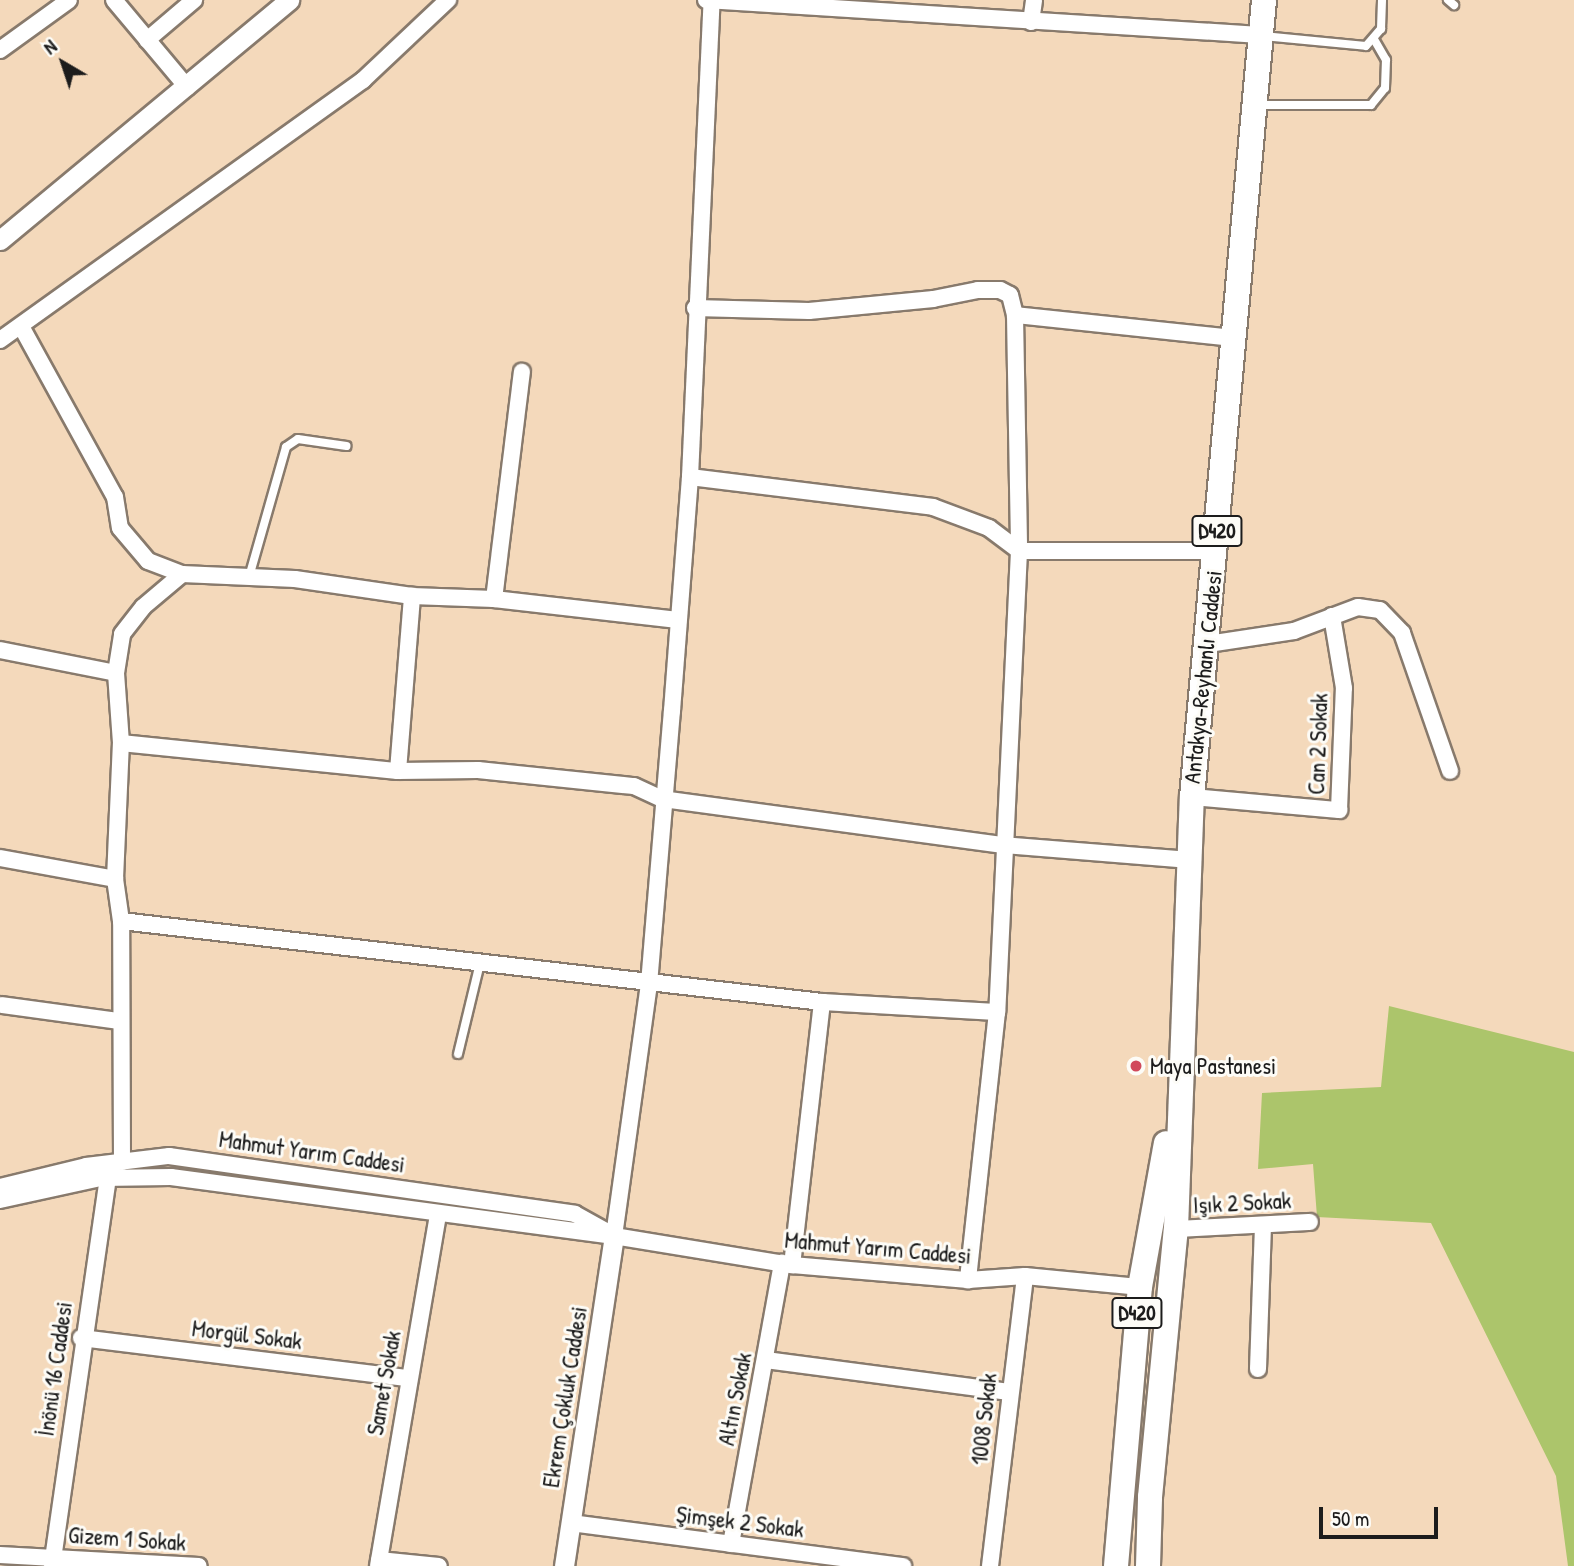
<!DOCTYPE html>
<html>
<head>
<meta charset="utf-8">
<style>
  body { margin:0 }
  #map { position:relative; width:1574px; height:1566px; overflow:hidden; background:#f4d9bb; font-family:"Patrick Hand",sans-serif }
  div>[style] { position:absolute }
  [style*='--x'] { left:calc(var(--x)*1px); top:calc(var(--y)*1px); width:calc(var(--w)*1px); rotate:calc(var(--a)*1deg) }
  .green>* { inset:0; background:#acc56b }
  .roads { filter:drop-shadow(2px 0 #887a6c) drop-shadow(-2px 0 #887a6c) drop-shadow(0 2px #887a6c) drop-shadow(0 -2px #887a6c) }
  .service>* { height:8px; margin:-4px; padding:0 4px; transform-origin:4px; border-radius:4px; background:#fff }
  .minor>* { height:16px; margin:-8px; padding:0 8px; transform-origin:8px; border-radius:8px; background:#fff }
  .tertiary>* { height:19px; margin:-9.5px; padding:0 9.5px; transform-origin:9.5px; border-radius:9.5px; background:#fff }
  .primary>* { height:24px; margin:-12px; padding:0 12px; transform-origin:12px; border-radius:12px; background:#fff }
  .dots>* { width:19px; height:19px; translate:-50% -50%; box-sizing:border-box; border:4px solid #fdfcf7; border-radius:50% }
  span { translate:-50% -50%; white-space:nowrap; text-align:center; line-height:1.15; -webkit-text-stroke:6px #fdfcf7; paint-order:stroke }
  .shield-label span { padding:2px 5px; background:#fdfcf7; border:2px solid; border-radius:5px; -webkit-text-stroke-width:0 }
  .shield-label { font-size:21px; color:#1c1c1c; font-weight:700 }
  .street-label { font-size:23px; color:#1c1c1c }
  .poi-label { font-size:23px; color:#1c1c1c }
  .left { translate:0 -50%; text-align:left }
  .north { position:absolute; left:28px; top:28px; width:70px; height:70px; -webkit-text-stroke:5px #fdfcf7; paint-order:stroke; rotate:321deg; font-size:19px; font-weight:700; line-height:28px; text-align:center; color:#1c1c1c }
  .north::after { content:''; display:block; margin:auto; width:24px; height:32px; background:#1c1c1c; clip-path:polygon(50% 0,100% 100%,50% 72%,0 100%) }
  .scale { position:absolute; left:1319px; top:1507px; width:119px; height:32px; box-sizing:border-box; border:4px solid #1c1c1c; border-top:0; padding-left:9px; font-size:21px; line-height:24px; white-space:nowrap; color:#1c1c1c; -webkit-text-stroke:5px #fdfcf7; paint-order:stroke }
</style>
</head>
<body>
<div id="map">
  <div class="green">
    <i style="clip-path:polygon(1389px 1006px,1574px 1052px,1574px 1566px,1568px 1566px,1556px 1476px,1431px 1223px,1317px 1217px,1313px 1164px,1258px 1169px,1262px 1093px,1381px 1087px)"></i>
  </div>
  <div class="roads">
    <div class="service">
      <i style="--x:1448;--y:0;--w:8;--a:40"></i>
      <i style="--x:1263;--y:36;--w:103;--a:5.5"></i>
      <i style="--x:1366;--y:46;--w:23;--a:-49"></i>
      <i style="--x:1381;--y:29;--w:29;--a:-88"></i>
      <i style="--x:1258;--y:105;--w:113;--a:0"></i>
      <i style="--x:1371;--y:105;--w:22;--a:-51"></i>
      <i style="--x:1385;--y:88;--w:28;--a:-88"></i>
      <i style="--x:1386;--y:60;--w:24;--a:-120"></i>
      <i style="--x:249;--y:577;--w:135;--a:-74.1"></i>
      <i style="--x:286;--y:447;--w:14;--a:-34"></i>
      <i style="--x:298;--y:439;--w:49;--a:8.3"></i>
      <i style="--x:458;--y:1054;--w:94;--a:-76.4"></i>
    </div>
    <div class="minor">
      <i style="--x:114;--y:0;--w:114;--a:50"></i>
      <i style="--x:706;--y:0;--w:555;--a:3.61"></i>
      <i style="--x:1031;--y:22;--w:22;--a:-82"></i>
      <i style="--x:147;--y:40;--w:62;--a:-40.4"></i>
      <i style="--x:0;--y:50;--w:85;--a:-35.9"></i>
      <i style="--x:695;--y:308;--w:114;--a:1.5"></i>
      <i style="--x:809;--y:311;--w:125;--a:-5.5"></i>
      <i style="--x:933;--y:299;--w:46;--a:-11.3"></i>
      <i style="--x:978;--y:290;--w:22;--a:0"></i>
      <i style="--x:1000;--y:290;--w:11;--a:27"></i>
      <i style="--x:1010;--y:295;--w:21;--a:76"></i>
      <i style="--x:1015;--y:315;--w:236;--a:89"></i>
      <i style="--x:1019;--y:551;--w:462;--a:92.7"></i>
      <i style="--x:997;--y:1012;--w:270;--a:96.2"></i>
      <i style="--x:1015;--y:315;--w:221;--a:6"></i>
      <i style="--x:22;--y:328;--w:193;--a:61.2"></i>
      <i style="--x:115;--y:497;--w:31;--a:81"></i>
      <i style="--x:120;--y:528;--w:43;--a:49.7"></i>
      <i style="--x:148;--y:561;--w:36;--a:21"></i>
      <i style="--x:0;--y:340;--w:447;--a:-35.6"></i>
      <i style="--x:363;--y:80;--w:117;--a:-43.3"></i>
      <i style="--x:690;--y:477;--w:245;--a:7"></i>
      <i style="--x:933;--y:507;--w:60;--a:20.6"></i>
      <i style="--x:989;--y:528;--w:38;--a:37"></i>
      <i style="--x:1019;--y:551;--w:197;--a:0"></i>
      <i style="--x:494;--y:599;--w:229;--a:-83"></i>
      <i style="--x:1208;--y:644;--w:87;--a:-8.6"></i>
      <i style="--x:1294;--y:631;--w:68;--a:-20.6"></i>
      <i style="--x:1358;--y:607;--w:22;--a:8"></i>
      <i style="--x:1380;--y:610;--w:32;--a:46"></i>
      <i style="--x:1402;--y:633;--w:146;--a:70.8"></i>
      <i style="--x:0;--y:650;--w:118;--a:11.2"></i>
      <i style="--x:121;--y:743;--w:278;--a:5.8"></i>
      <i style="--x:398;--y:771;--w:80;--a:-0.7"></i>
      <i style="--x:478;--y:770;--w:157;--a:5.9"></i>
      <i style="--x:634;--y:786;--w:31;--a:25"></i>
      <i style="--x:662;--y:799;--w:344;--a:7.7"></i>
      <i style="--x:1003;--y:845;--w:189;--a:4.6"></i>
      <i style="--x:398;--y:771;--w:176;--a:-85.4"></i>
      <i style="--x:1192;--y:797;--w:148;--a:5.1"></i>
      <i style="--x:1339;--y:810;--w:122;--a:-87.7"></i>
      <i style="--x:1344;--y:688;--w:73;--a:-99.5"></i>
      <i style="--x:0;--y:858;--w:117;--a:10.3"></i>
      <i style="--x:121;--y:921;--w:706;--a:6.59"></i>
      <i style="--x:822;--y:1002;--w:265;--a:96.5"></i>
      <i style="--x:822;--y:1002;--w:175;--a:3.3"></i>
      <i style="--x:2;--y:1005;--w:118;--a:7.8"></i>
      <i style="--x:122;--y:1162;--w:241;--a:-90.2"></i>
      <i style="--x:121;--y:921;--w:42;--a:-98.1"></i>
      <i style="--x:115;--y:879;--w:136;--a:-87.5"></i>
      <i style="--x:121;--y:743;--w:70;--a:-94.1"></i>
      <i style="--x:116;--y:673;--w:39;--a:-81"></i>
      <i style="--x:122;--y:634;--w:34;--a:-52"></i>
      <i style="--x:143;--y:607;--w:51;--a:-40.2"></i>
      <i style="--x:182;--y:574;--w:113;--a:2.5"></i>
      <i style="--x:295;--y:579;--w:118;--a:8.3"></i>
      <i style="--x:412;--y:596;--w:82;--a:2.1"></i>
      <i style="--x:494;--y:599;--w:185;--a:6.5"></i>
      <i style="--x:0;--y:1187;--w:89;--a:-13.7"></i>
      <i style="--x:86;--y:1166;--w:84;--a:-6.9"></i>
      <i style="--x:169;--y:1156;--w:410;--a:8.1"></i>
      <i style="--x:575;--y:1214;--w:35;--a:29"></i>
      <i style="--x:0;--y:1200;--w:103;--a:-12.3"></i>
      <i style="--x:101;--y:1178;--w:70;--a:-0.8"></i>
      <i style="--x:171;--y:1177;--w:447;--a:7.6"></i>
      <i style="--x:614;--y:1236;--w:180;--a:9.3"></i>
      <i style="--x:792;--y:1265;--w:177;--a:4.9"></i>
      <i style="--x:968;--y:1280;--w:57;--a:-4"></i>
      <i style="--x:1025;--y:1276;--w:116;--a:5.5"></i>
      <i style="--x:1176;--y:1229;--w:134;--a:-3"></i>
      <i style="--x:614;--y:1236;--w:254;--a:-82.1"></i>
      <i style="--x:649;--y:984;--w:274;--a:-85.2"></i>
      <i style="--x:672;--y:711;--w:235;--a:-85.6"></i>
      <i style="--x:690;--y:477;--w:478;--a:-87.4"></i>
      <i style="--x:81;--y:1338;--w:328;--a:7"></i>
      <i style="--x:766;--y:1360;--w:245;--a:7.5"></i>
      <i style="--x:1258;--y:1369;--w:144;--a:-88"></i>
      <i style="--x:571;--y:1523;--w:335;--a:7.4"></i>
      <i style="--x:731;--y:1544;--w:286;--a:-79.7"></i>
      <i style="--x:0;--y:1555;--w:199;--a:3.2"></i>
      <i style="--x:379;--y:1560;--w:60;--a:5.7"></i>
      <i style="--x:52;--y:1566;--w:392;--a:-81.8"></i>
      <i style="--x:378;--y:1566;--w:357;--a:-80.3"></i>
      <i style="--x:990;--y:1566;--w:292;--a:-83.1"></i>
    </div>
    <div class="tertiary">
      <i style="--x:0;--y:240;--w:376;--a:-39.7"></i>
      <i style="--x:564;--y:1566;--w:334;--a:-81.4"></i>
    </div>
    <div class="primary">
      <i style="--x:1116;--y:1566;--w:280;--a:-85.1"></i>
      <i style="--x:1140;--y:1287;--w:146;--a:-79.8"></i>
      <i style="--x:1148;--y:1566;--w:69;--a:-88.3"></i>
      <i style="--x:1150;--y:1497;--w:269;--a:-84.5"></i>
      <i style="--x:1176;--y:1229;--w:432;--a:-87.9"></i>
      <i style="--x:1192;--y:797;--w:800;--a:-84.84"></i>
    </div>
  </div>
  <div class="dots">
    <i style="left:1136px;top:1066px;background:#d1495b"></i>
  </div>
  <div class="shield-label">
    <span style="left:1217px;top:531px">D420</span>
    <span style="left:1137px;top:1313px">D420</span>
  </div>
  <div class="street-label">
    <span style="left:1203px;top:677px;rotate:-84deg">Antakya-Reyhanlı Caddesi</span>
    <span style="left:1318px;top:744px;rotate:-88deg">Can 2 Sokak</span>
    <span style="left:312px;top:1152px;rotate:8deg">Mahmut Yarım Caddesi</span>
    <span style="left:1242px;top:1203px;rotate:-3deg">Işık 2 Sokak</span>
    <span style="left:878px;top:1248px;rotate:5deg">Mahmut Yarım Caddesi</span>
    <span style="left:247px;top:1335px;rotate:7deg">Morgül Sokak</span>
    <span style="left:55px;top:1369px;rotate:-82deg">İnönü 16 Caddesi</span>
    <span style="left:384px;top:1383px;rotate:-80deg">Samet Sokak</span>
    <span style="left:565px;top:1397px;rotate:-81deg">Ekrem Çokluk Caddesi</span>
    <span style="left:735px;top:1399px;rotate:-79deg">Altın Sokak</span>
    <span style="left:984px;top:1419px;rotate:-84deg">1008 Sokak</span>
    <span style="left:740px;top:1522px;rotate:7deg">Şimşek 2 Sokak</span>
    <span style="left:127px;top:1539px;rotate:4deg">Gizem 1 Sokak</span>
  </div>
  <div class="poi-label">
    <span class="left" style="left:1150px;top:1066px">Maya Pastanesi</span>
  </div>
  <div class="north">N</div>
  <div class="scale">50 m</div>
</div>
</body>
</html>
